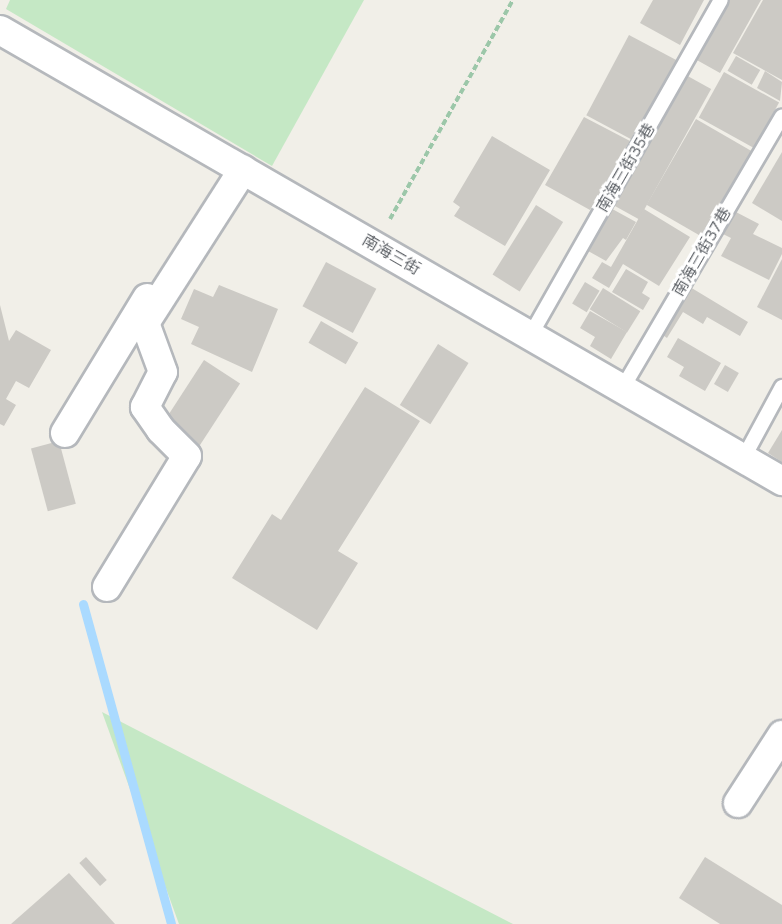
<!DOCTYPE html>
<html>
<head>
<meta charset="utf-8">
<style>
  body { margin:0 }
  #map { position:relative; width:782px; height:924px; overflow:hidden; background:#f1efe8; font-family:"Nunito Sans","Noto Sans TC",sans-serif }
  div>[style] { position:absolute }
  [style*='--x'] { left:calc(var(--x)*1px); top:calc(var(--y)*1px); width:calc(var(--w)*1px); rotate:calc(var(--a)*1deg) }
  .green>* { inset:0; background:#c5e8c5 }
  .stream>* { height:9px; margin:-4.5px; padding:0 4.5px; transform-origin:4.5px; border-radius:4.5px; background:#aadaff }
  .building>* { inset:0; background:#cccac5; transform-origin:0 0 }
  .path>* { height:4px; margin-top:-2px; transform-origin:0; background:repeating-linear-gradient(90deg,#9cc7a9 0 6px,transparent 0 9px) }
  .roads { filter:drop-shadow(2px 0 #b5b8bc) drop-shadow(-2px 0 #b5b8bc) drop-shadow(0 2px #b5b8bc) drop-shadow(0 -2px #b5b8bc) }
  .service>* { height:14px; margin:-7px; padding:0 7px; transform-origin:7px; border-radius:7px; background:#fff }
  .minor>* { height:28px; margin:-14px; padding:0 14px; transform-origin:14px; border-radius:14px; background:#fff }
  span { translate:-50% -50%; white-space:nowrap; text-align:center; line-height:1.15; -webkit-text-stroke:6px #fff; paint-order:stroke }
  .street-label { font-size:16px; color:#5f6368 }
</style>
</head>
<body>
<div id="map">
  <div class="green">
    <i style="clip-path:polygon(10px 0,364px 0,272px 166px,6px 9px)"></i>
    <i style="clip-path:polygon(102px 712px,513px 924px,179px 924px)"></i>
  </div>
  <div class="stream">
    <i style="--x:83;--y:604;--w:332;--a:74.6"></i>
  </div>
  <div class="building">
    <i style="clip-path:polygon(653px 0,704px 0,680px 45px,640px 23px)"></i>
    <i style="clip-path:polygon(724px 0,761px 0,720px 73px,695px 59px,705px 42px,702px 40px)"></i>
    <i style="clip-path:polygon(763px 0,782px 0,782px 80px,733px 53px)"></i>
    <i style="left:629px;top:35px;width:54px;height:91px;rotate:28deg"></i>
    <i style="left:736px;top:56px;width:28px;height:17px;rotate:30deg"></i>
    <i style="clip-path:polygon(765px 71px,782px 82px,780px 101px,757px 88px)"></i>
    <i style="left:724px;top:72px;width:63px;height:52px;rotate:29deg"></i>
    <i style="left:684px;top:74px;width:31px;height:149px;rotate:29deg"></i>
    <i style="clip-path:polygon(584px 117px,630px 141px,615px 166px,621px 170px,599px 208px,593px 205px,590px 210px,545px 185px)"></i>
    <i style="left:696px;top:119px;width:64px;height:99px;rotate:30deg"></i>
    <i style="clip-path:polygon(492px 136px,550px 170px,505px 246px,454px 216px,460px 207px,453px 202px)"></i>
    <i style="clip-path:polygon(782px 152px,782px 221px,752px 203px)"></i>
    <i style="left:536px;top:205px;width:32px;height:82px;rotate:32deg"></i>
    <i style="clip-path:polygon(605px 205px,636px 222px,626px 240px,623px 238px,606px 261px,581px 247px)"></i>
    <i style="clip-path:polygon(644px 209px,690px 237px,659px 286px,623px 264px,609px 288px,592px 278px,602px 262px,611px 267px)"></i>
    <i style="clip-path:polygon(734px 211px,759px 224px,753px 234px,782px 248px,782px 254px,769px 280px,721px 256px,731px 238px,723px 234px)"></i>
    <i style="clip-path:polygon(782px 259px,782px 320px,757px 307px)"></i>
    <i style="left:326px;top:262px;width:57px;height:50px;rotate:28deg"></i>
    <i style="clip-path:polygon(626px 269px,648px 282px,642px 293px,650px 298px,643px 310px,612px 292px)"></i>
    <i style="left:585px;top:282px;width:17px;height:25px;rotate:31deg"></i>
    <i style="clip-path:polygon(685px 284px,748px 322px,740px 336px,707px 317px,703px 324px,683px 312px,667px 338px,657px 331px)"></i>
    <i style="clip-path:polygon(219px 285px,278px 309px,252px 372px,191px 344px,199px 327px,181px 319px,194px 289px,213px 297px)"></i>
    <i style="left:603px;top:288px;width:44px;height:25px;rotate:32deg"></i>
    <i style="clip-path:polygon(0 305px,9px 341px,16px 330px,51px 350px,29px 388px,16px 381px,6px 399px,16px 405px,4px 426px,0 424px)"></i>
    <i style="clip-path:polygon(590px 311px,627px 332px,611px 359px,590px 346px,595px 337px,580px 328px)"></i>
    <i style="left:321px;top:321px;width:43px;height:25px;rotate:30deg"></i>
    <i style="clip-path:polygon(678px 338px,721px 363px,705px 391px,679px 376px,684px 367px,667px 357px)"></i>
    <i style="left:438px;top:344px;width:36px;height:72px;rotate:32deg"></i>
    <i style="left:204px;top:360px;width:43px;height:81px;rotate:33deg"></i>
    <i style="left:725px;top:365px;width:16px;height:22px;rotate:30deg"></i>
    <i style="clip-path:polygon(365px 387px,420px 421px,338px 551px,358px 563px,317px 630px,232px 578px,272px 514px,281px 520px)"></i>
    <i style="clip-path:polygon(782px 430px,782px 462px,768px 453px)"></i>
    <i style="left:59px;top:441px;width:65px;height:29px;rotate:75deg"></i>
    <i style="left:86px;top:857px;width:31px;height:9px;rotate:48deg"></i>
    <i style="clip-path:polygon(705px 857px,782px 905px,782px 924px,720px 924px,679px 898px)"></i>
    <i style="clip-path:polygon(69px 873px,115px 924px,11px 924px)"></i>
  </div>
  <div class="path">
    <i style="--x:390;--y:219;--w:251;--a:-60.7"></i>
  </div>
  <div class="roads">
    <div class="service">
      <i style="--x:530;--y:336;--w:386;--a:-60.4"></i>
      <i style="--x:622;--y:389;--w:316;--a:-59.6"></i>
      <i style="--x:743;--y:459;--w:82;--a:-61.6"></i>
    </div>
    <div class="minor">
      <i style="--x:0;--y:30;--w:903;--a:29.97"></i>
      <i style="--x:65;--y:433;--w:158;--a:-58.7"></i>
      <i style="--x:107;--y:587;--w:153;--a:-58.6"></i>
      <i style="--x:187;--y:456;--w:37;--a:-135"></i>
      <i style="--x:161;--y:430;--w:28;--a:-125"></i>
      <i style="--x:145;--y:407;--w:39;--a:-63"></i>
      <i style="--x:163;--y:372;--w:52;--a:-110.2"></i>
      <i style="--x:145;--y:323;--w:182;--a:-57.4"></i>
      <i style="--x:738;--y:803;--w:81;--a:-57.1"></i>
    </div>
  </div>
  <div class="street-label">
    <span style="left:626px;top:168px;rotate:-60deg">南海三街35巷</span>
    <span style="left:702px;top:252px;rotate:-60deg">南海三街37巷</span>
    <span style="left:391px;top:255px;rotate:30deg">南海三街</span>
  </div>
</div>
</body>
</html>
